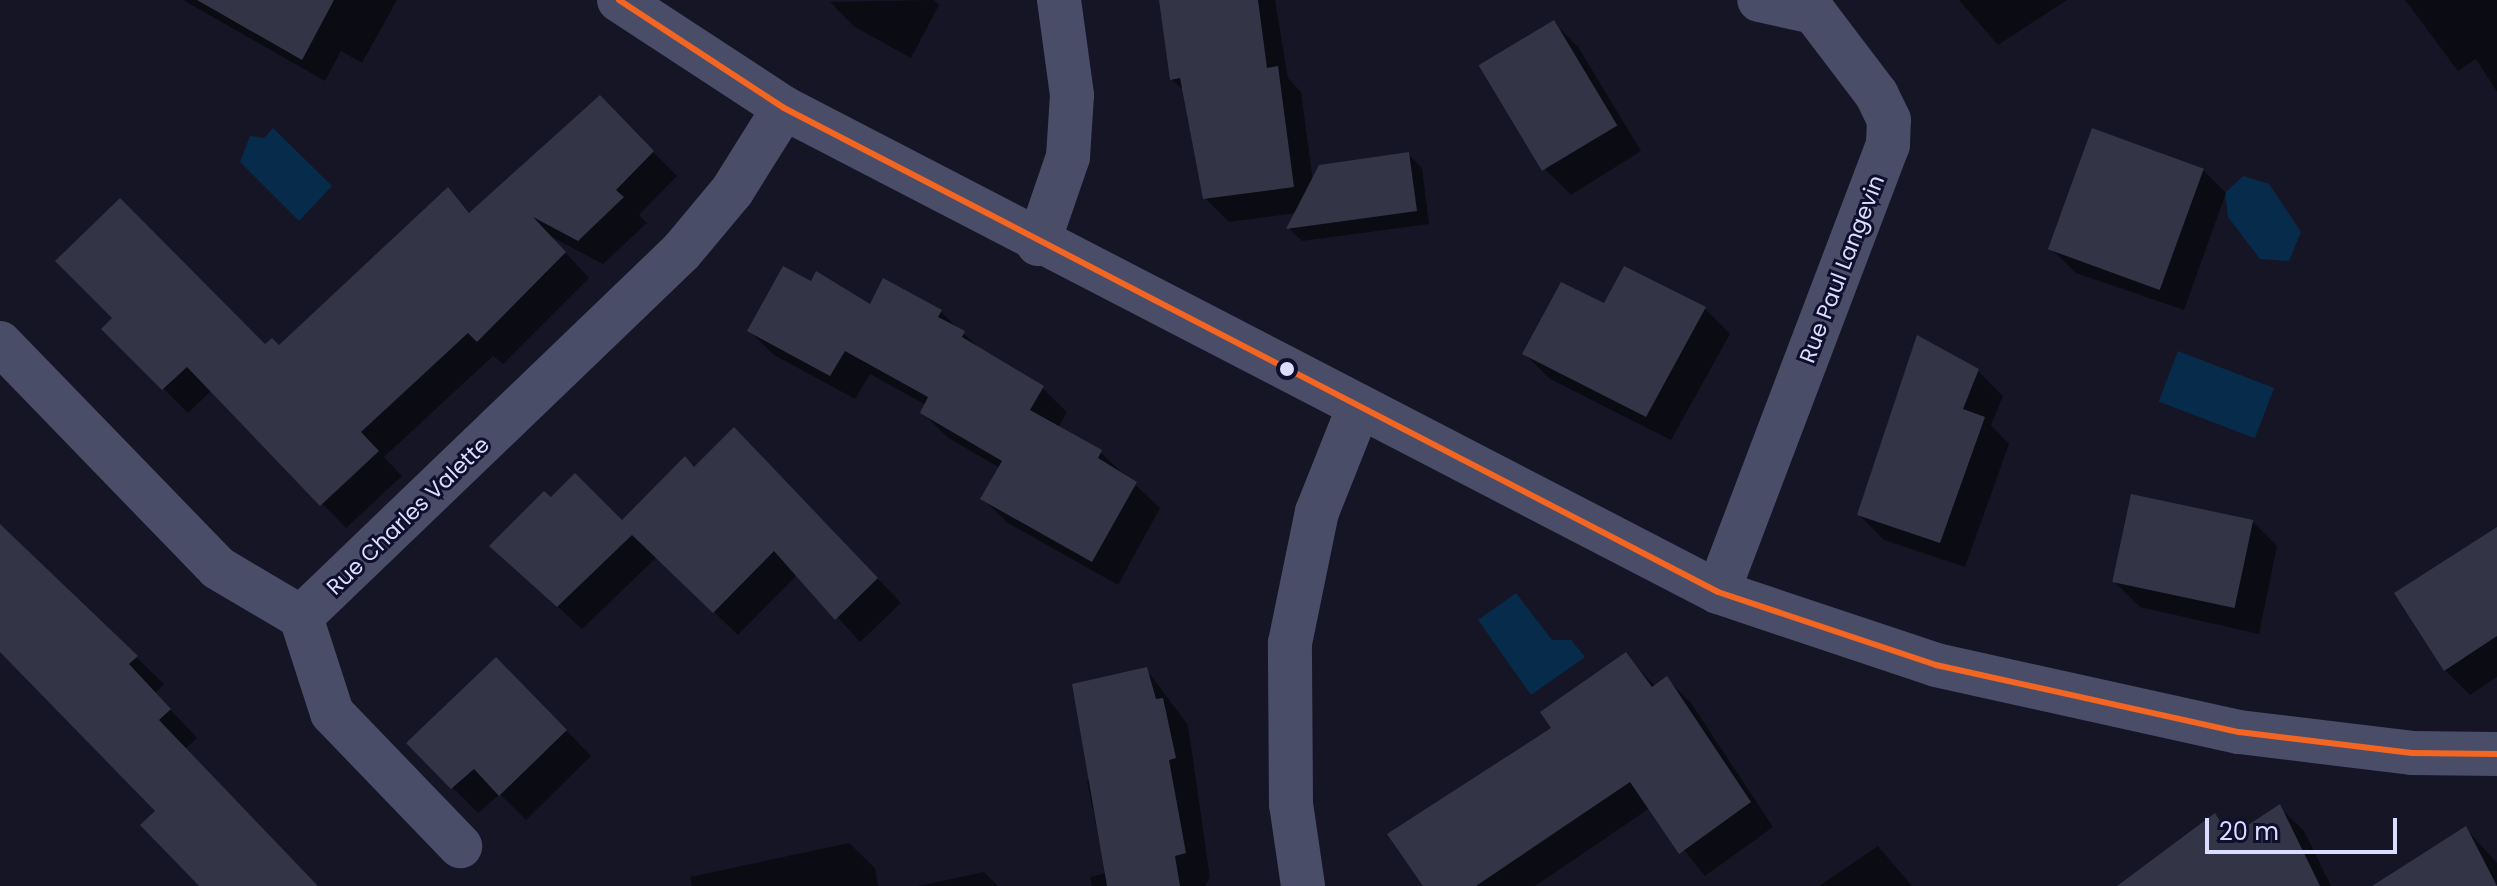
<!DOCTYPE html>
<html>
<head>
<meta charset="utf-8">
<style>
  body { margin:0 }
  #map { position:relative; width:2497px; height:886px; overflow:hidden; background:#151526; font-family:Poppins,sans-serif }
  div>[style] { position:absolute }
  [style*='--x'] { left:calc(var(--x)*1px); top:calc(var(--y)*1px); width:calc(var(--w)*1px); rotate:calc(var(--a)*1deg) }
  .water>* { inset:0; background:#072b4a; transform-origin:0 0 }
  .shadow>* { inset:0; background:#0007 }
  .building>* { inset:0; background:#343447; transform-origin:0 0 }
  .street>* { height:44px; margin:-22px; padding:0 22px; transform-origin:22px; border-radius:22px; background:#4a4d67 }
  .bus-1>* { height:6px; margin:-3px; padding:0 3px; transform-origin:3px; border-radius:3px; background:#f26522 }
  .dots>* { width:22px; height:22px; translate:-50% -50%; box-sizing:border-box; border:4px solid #0f0f2c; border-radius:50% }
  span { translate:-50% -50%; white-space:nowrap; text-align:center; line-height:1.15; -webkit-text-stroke:6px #0f0f2c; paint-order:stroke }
  .street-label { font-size:22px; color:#daddff }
  .scale { position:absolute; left:2205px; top:818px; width:192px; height:36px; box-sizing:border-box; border:4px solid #daddff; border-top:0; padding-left:10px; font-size:24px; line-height:28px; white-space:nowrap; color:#daddff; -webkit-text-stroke:6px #0f0f2c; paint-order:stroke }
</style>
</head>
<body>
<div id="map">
  <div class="water">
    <i style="clip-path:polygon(273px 128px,332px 186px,299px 221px,240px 162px,250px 136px,264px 138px)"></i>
    <i style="clip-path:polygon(2243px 176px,2269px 184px,2301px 232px,2289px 261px,2260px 259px,2228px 217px,2225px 193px)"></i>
    <i style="left:2178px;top:351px;width:103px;height:54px;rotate:21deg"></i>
    <i style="clip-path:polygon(1516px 593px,1552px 640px,1571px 640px,1585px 657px,1531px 695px,1478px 620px)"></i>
  </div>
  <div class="shadow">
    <i style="clip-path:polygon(183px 0,397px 0,362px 63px,341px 51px,325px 81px)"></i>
    <i style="clip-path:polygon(934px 0,939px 5px,911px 58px,855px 27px,830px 2px)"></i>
    <i style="clip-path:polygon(1167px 0,1275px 0,1288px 78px,1301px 92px,1313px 182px,1408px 154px,1422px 168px,1429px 224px,1302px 241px,1289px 228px,1297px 213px,1229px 222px,1205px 198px,1184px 91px,1172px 79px)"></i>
    <i style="clip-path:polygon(1959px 0,2067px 0,1998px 45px)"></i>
    <i style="clip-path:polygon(2405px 0,2497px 0,2497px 92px,2476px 59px,2458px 71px)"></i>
    <i style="clip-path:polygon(1553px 22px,1578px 47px,1641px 151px,1571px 195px,1546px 170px)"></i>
    <i style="clip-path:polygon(600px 98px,677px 176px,639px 215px,647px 223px,603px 264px,550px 236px,589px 278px,503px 364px,493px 356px,384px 457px,402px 476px,346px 528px,212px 390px,188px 413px,104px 329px,279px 348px,448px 190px,471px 214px)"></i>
    <i style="clip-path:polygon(2203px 170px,2226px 193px,2184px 310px,2076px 273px,2052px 250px)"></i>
    <i style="clip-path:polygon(812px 284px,871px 307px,941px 312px,982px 351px,1042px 388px,1067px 412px,1058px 428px,1100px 452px,1160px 508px,1118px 585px,1008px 523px,983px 499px,1000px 468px,947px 437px,922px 412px,926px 405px,870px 374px,855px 399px,774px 355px,750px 331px)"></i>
    <i style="clip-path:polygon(1605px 306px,1705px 309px,1730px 334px,1671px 440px,1550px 379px,1525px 354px)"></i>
    <i style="clip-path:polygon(1978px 371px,2003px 396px,1991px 425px,2009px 444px,1965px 567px,1884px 540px,1859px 515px)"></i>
    <i style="clip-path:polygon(758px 453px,901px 603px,860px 642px,798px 574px,738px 635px,657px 557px,582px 629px,492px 546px,551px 499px,623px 523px)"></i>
    <i style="clip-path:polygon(2252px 521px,2277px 546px,2259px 634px,2140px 607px,2115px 582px)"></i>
    <i style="clip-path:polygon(0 526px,164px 684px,155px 693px,197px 738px,185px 749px,318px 886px,202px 886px,158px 811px,0 649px)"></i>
    <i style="clip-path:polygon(2497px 529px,2497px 677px,2470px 695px,2445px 670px)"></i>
    <i style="clip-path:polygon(1626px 655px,1655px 686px,1667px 679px,1691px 703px,1773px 827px,1705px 876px,1650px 808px,1535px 886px,1425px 886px,1554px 729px)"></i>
    <i style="clip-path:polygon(496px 659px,591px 756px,526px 820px,500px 794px,478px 813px,409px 744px)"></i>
    <i style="clip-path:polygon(1146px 669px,1188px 725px,1210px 878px,1205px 886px,1092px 886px,1090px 877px,1106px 873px,1087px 781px,1096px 779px)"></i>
    <i style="clip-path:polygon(2279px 807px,2304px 831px,2331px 886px,2118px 885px,2215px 816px,2235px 836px)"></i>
    <i style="clip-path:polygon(2466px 829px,2497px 863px,2497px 886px,2400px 886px)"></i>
    <i style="clip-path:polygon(849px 843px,875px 868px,878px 886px,692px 886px,690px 877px)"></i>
    <i style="clip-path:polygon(1878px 846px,1912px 886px,1819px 886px)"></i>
    <i style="clip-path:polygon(984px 872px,998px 886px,918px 886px)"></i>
  </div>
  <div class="building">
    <i style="clip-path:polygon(197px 0,334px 0,302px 60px)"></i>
    <i style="clip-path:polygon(1159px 0,1258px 0,1267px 68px,1278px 66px,1294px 187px,1203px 199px,1180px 78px,1170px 80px)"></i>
    <i style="left:1554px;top:20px;width:123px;height:88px;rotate:59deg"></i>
    <i style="clip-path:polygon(600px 95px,654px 151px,616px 190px,624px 197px,578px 241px,533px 217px,566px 252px,477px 342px,468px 333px,361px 432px,379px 451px,320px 506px,187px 367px,162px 390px,101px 329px,112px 318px,55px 261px,120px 198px,265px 344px,272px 338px,279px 345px,448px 187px,469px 213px)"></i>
    <i style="left:2092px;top:128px;width:119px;height:129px;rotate:20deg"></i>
    <i style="clip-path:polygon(1409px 152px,1417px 211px,1286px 229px,1319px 165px)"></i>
    <i style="clip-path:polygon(783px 266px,811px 281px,816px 271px,870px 304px,883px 278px,942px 310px,938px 317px,965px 331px,962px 337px,1044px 386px,1030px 410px,1102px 450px,1098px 458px,1137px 482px,1092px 562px,980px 499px,1002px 461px,920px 413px,928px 397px,845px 351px,830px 376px,747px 331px)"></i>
    <i style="clip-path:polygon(1624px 266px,1706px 307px,1646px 417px,1522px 354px,1561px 282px,1604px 303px)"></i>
    <i style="clip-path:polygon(1917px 335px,1979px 369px,1963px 409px,1985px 417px,1940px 543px,1857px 515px)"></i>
    <i style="clip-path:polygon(734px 427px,878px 578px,835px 620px,774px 551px,713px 613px,632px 535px,557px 607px,489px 546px,544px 491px,551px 497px,575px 473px,622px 520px,685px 456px,694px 467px)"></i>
    <i style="left:2131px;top:494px;width:125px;height:90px;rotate:12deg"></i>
    <i style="clip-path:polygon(0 524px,138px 656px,129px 664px,171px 709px,159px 720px,318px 886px,199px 886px,140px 825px,155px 811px,0 652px)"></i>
    <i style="clip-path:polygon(2497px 527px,2497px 636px,2444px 671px,2394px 593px)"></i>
    <i style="clip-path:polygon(1626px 652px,1652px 687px,1667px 676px,1751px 802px,1679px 854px,1630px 782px,1476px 886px,1423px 886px,1387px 834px,1551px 728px,1540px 712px)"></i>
    <i style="clip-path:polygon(496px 657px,567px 730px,499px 796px,474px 769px,451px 789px,406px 743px)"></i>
    <i style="clip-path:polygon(1147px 667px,1156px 699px,1163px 698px,1176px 758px,1169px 760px,1186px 853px,1175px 856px,1180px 886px,1107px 886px,1072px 684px)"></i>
    <i style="clip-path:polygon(2280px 804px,2320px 886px,2117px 886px,2215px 813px,2230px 837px)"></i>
    <i style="clip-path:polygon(2466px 826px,2497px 886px,2372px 886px)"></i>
  </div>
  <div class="street">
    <i style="--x:619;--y:0;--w:197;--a:33.2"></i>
    <i style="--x:784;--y:108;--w:1052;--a:27.39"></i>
    <i style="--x:1718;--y:592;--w:230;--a:18.5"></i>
    <i style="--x:1936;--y:665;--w:310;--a:12.5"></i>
    <i style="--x:2239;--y:732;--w:174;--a:6.9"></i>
    <i style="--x:2412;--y:753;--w:85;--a:0.7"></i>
    <i style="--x:1038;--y:244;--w:92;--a:-71"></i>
    <i style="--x:1068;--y:157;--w:62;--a:-86.3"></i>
    <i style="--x:1072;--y:95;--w:96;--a:-97.8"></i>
    <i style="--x:0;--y:343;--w:313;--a:45.9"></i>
    <i style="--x:218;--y:568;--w:96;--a:30.6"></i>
    <i style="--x:301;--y:617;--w:527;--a:-43.85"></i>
    <i style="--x:681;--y:252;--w:80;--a:-50.1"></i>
    <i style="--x:732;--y:191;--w:98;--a:-57.9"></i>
    <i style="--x:1718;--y:592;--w:478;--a:-69.2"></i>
    <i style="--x:1888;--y:145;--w:25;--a:-88"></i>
    <i style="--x:1889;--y:120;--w:28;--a:-116"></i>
    <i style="--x:1877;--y:95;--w:104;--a:-127.2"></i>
    <i style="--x:1814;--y:12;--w:56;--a:-167.7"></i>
    <i style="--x:301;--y:617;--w:101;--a:72.1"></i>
    <i style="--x:332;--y:713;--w:185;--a:46.1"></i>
    <i style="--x:1303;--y:886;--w:83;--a:-98.3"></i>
    <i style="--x:1291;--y:804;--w:161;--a:-90.4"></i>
    <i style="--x:1290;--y:643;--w:134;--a:-78.4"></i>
    <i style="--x:1317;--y:512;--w:111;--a:-68.3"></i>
  </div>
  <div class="bus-1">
    <i style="--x:619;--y:0;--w:197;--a:33.2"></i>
    <i style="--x:784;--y:108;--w:1052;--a:27.39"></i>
    <i style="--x:1718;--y:592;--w:230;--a:18.5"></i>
    <i style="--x:1936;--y:665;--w:310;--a:12.5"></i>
    <i style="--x:2239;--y:732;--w:174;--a:6.9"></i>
    <i style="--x:2412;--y:753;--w:85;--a:0.7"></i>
  </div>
  <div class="dots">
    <i style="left:1287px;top:369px;background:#daddff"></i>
  </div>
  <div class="street-label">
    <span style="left:1842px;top:269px;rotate:-69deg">Rue Paul Langevin</span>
    <span style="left:408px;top:516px;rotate:-44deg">Rue Charles Valette</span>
  </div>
  <div class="scale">20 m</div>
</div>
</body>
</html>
